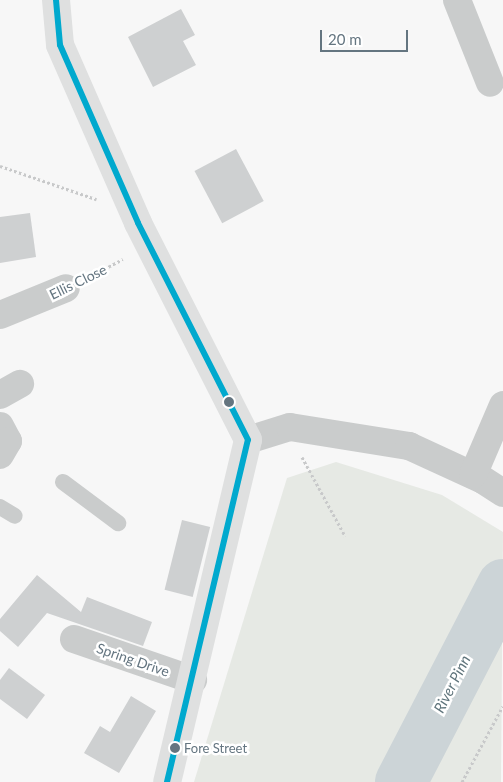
<!DOCTYPE html>
<html>
<head>
<meta charset="utf-8">
<style>
  body { margin:0 }
  #map { position:relative; width:503px; height:782px; overflow:hidden; background:#f7f7f7; font-family:Lato,sans-serif }
  div>[style] { position:absolute }
  [style*='--x'] { left:calc(var(--x)*1px); top:calc(var(--y)*1px); width:calc(var(--w)*1px); rotate:calc(var(--a)*1deg) }
  .green>* { inset:0; background:#e6e9e4 }
  .river>* { height:52px; margin:-26px; padding:0 26px; transform-origin:26px; border-radius:26px; background:#ccd4d7 }
  .building>* { inset:0; background:#ced0d1; transform-origin:0 0 }
  .path>* { height:3px; margin-top:-1.5px; transform-origin:0; background:repeating-linear-gradient(90deg,#c8c9ca 0 2.5px,transparent 0 5px) }
  .service>* { height:16px; margin:-8px; padding:0 8px; transform-origin:8px; border-radius:8px; background:#cacccc }
  .minor>* { height:28px; margin:-14px; padding:0 14px; transform-origin:14px; border-radius:14px; background:#cacccc }
  .secondary>* { height:28px; margin:-14px; padding:0 14px; transform-origin:14px; border-radius:14px; background:#dfe0e0 }
  .bus-1>* { height:6px; margin:-3px; padding:0 3px; transform-origin:3px; border-radius:3px; background:#00a9ce }
  .dots>* { width:14px; height:14px; translate:-50% -50%; box-sizing:border-box; border:2px solid #fff; border-radius:50% }
  span { translate:-50% -50%; white-space:nowrap; text-align:center; line-height:1.15; -webkit-text-stroke:5px #fff; paint-order:stroke }
  .bus-label { font-size:13px; color:#647580 }
  .left { translate:0 -50%; text-align:left }
  .street-label { font-size:14px; color:#647580 }
  .water-label { font-size:15px; color:#5f747b; font-style:italic }
  .scale { position:absolute; left:320px; top:30px; width:88px; height:22px; box-sizing:border-box; border:2px solid #647580; border-top:0; padding-left:6px; font-size:15px; line-height:18px; white-space:nowrap; color:#647580; -webkit-text-stroke:4px #fff; paint-order:stroke }
</style>
</head>
<body>
<div id="map">
  <div class="green">
    <i style="clip-path:polygon(336px 462px,442px 495px,503px 532px,501px 782px,194px 782px,287px 478px)"></i>
  </div>
  <div class="river">
    <i style="--x:401;--y:782;--w:222;--a:-62.6"></i>
  </div>
  <div class="building">
    <i style="clip-path:polygon(181px 9px,195px 35px,183px 41px,196px 65px,153px 87px,128px 37px)"></i>
    <i style="left:236px;top:149px;width:59px;height:47px;rotate:62deg"></i>
    <i style="clip-path:polygon(30px 213px,36px 257px,0 263px,0 217px)"></i>
    <i style="left:182px;top:520px;width:29px;height:72px;rotate:14deg"></i>
    <i style="clip-path:polygon(37px 575px,81px 612px,87px 597px,152px 622px,143px 646px,47px 613px,18px 647px,0 631px,0 619px)"></i>
    <i style="clip-path:polygon(9px 668px,45px 695px,27px 719px,0 699px,0 680px)"></i>
    <i style="clip-path:polygon(131px 696px,156px 711px,119px 773px,84px 753px,100px 726px,110px 732px)"></i>
  </div>
  <div class="path">
    <i style="--x:0;--y:166;--w:102;--a:19"></i>
    <i style="--x:91;--y:276;--w:36;--a:-28"></i>
    <i style="--x:302;--y:457;--w:90;--a:61.4"></i>
    <i style="--x:462;--y:782;--w:86;--a:-61.7"></i>
  </div>
  <div class="service">
    <i style="--x:63;--y:482;--w:69;--a:36.7"></i>
    <i style="--x:0;--y:507;--w:17;--a:31"></i>
  </div>
  <div class="minor">
    <i style="--x:457;--y:0;--w:89;--a:68.3"></i>
    <i style="--x:0;--y:315;--w:71;--a:-22.2"></i>
    <i style="--x:0;--y:395;--w:23;--a:-29"></i>
    <i style="--x:0;--y:426;--w:17;--a:62"></i>
    <i style="--x:8;--y:441;--w:16;--a:120"></i>
    <i style="--x:248;--y:440;--w:44;--a:-17.2"></i>
    <i style="--x:290;--y:427;--w:121;--a:9.1"></i>
    <i style="--x:409;--y:446;--w:81;--a:24.7"></i>
    <i style="--x:483;--y:480;--w:24;--a:33"></i>
    <i style="--x:473;--y:475;--w:76;--a:-66.8"></i>
    <i style="--x:74;--y:639;--w:126;--a:19"></i>
  </div>
  <div class="secondary">
    <i style="--x:56;--y:0;--w:45;--a:84.9"></i>
    <i style="--x:60;--y:45;--w:194;--a:66.3"></i>
    <i style="--x:138;--y:223;--w:243;--a:63.1"></i>
    <i style="--x:248;--y:440;--w:351;--a:103.3"></i>
  </div>
  <div class="bus-1">
    <i style="--x:56;--y:0;--w:45;--a:84.9"></i>
    <i style="--x:60;--y:45;--w:194;--a:66.3"></i>
    <i style="--x:138;--y:223;--w:243;--a:63.1"></i>
    <i style="--x:167;--y:782;--w:351;--a:-76.7"></i>
  </div>
  <div class="dots">
    <i style="left:229px;top:402px;background:#647580"></i>
    <i style="left:175px;top:748px;background:#647580"></i>
  </div>
  <div class="bus-label">
    <span class="left" style="left:184px;top:748px">Fore Street</span>
  </div>
  <div class="street-label">
    <span style="left:78px;top:282px;rotate:-26deg">Ellis Close</span>
    <span style="left:133px;top:660px;rotate:19deg">Spring Drive</span>
  </div>
  <div class="water-label">
    <span style="left:452px;top:684px;rotate:-63deg">River Pinn</span>
  </div>
  <div class="scale">20 m</div>
</div>
</body>
</html>
